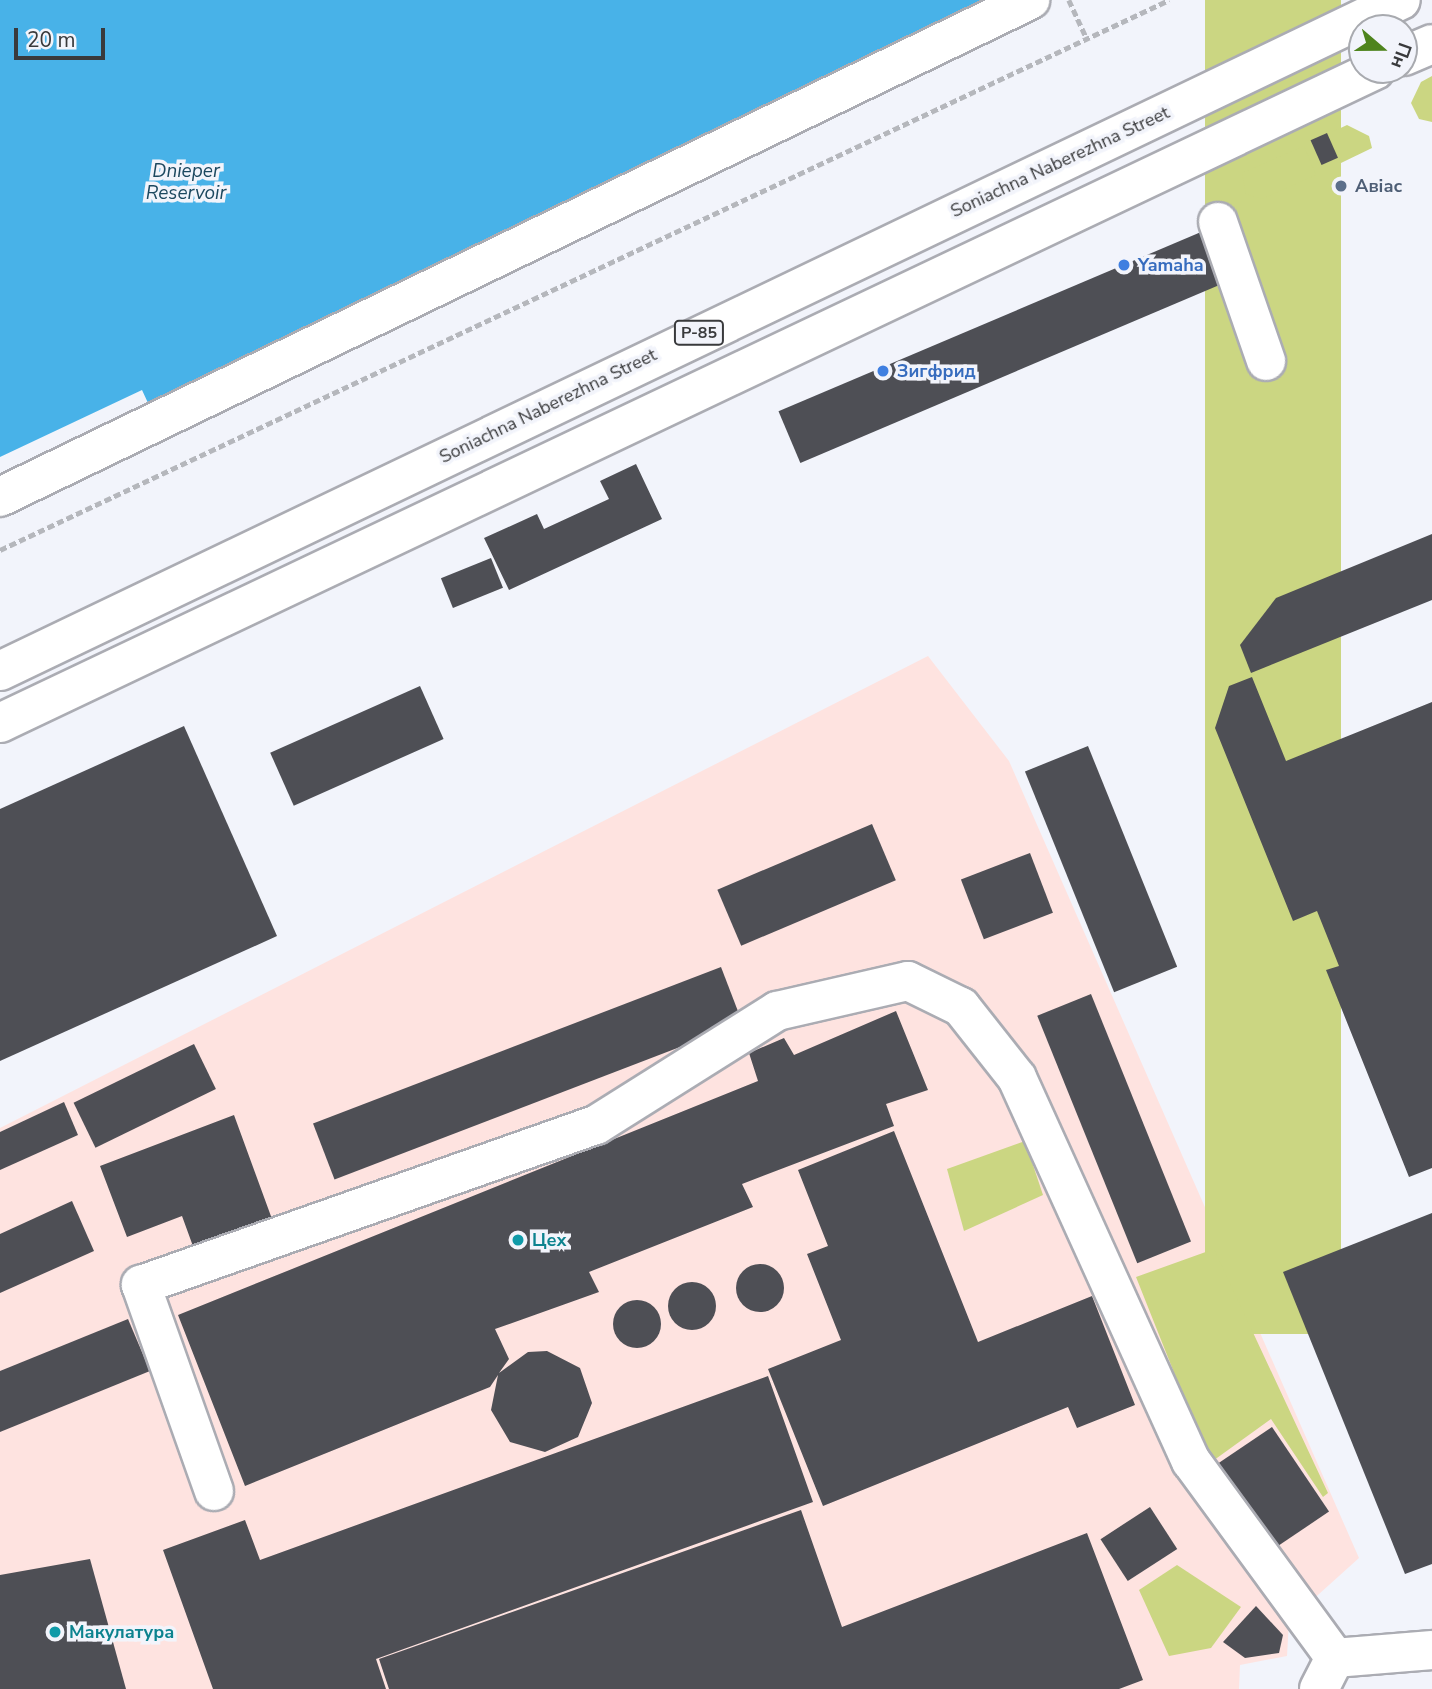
<!DOCTYPE html>
<html>
<head>
<meta charset="utf-8">
<style>
  body { margin:0 }
  #map { position:relative; width:1432px; height:1689px; overflow:hidden; background:#f2f4fb; font-family:"Nunito Sans",sans-serif }
  div>[style] { position:absolute }
  [style*='--x'] { left:calc(var(--x)*1px); top:calc(var(--y)*1px); width:calc(var(--w)*1px); rotate:calc(var(--a)*1deg) }
  .industrial>* { inset:0; background:#fee3e0 }
  .green>* { inset:0; background:#cbd682; transform-origin:0 0 }
  .water>* { inset:0; background:#48b2e8 }
  .building>* { inset:0; background:#4e4f55; transform-origin:0 0 }
  .round { border-radius:50% }
  .path>* { height:4.5px; margin-top:-2.25px; transform-origin:0; background:repeating-linear-gradient(90deg,#b5b7bc 0 7px,transparent 0 10.5px) }
  .roads { filter:drop-shadow(2px 0 #abacb3) drop-shadow(-2px 0 #abacb3) drop-shadow(0 2px #abacb3) drop-shadow(0 -2px #abacb3) }
  .minor>* { height:38px; margin:-19px; padding:0 19px; transform-origin:19px; border-radius:19px; background:#fff }
  .major>* { height:38px; margin:-19px; padding:0 19px; transform-origin:19px; border-radius:19px; background:#fff }
  .dots>* { width:19px; height:19px; translate:-50% -50%; box-sizing:border-box; border:4px solid #f2f4fb; border-radius:50% }
  span { translate:-50% -50%; white-space:nowrap; text-align:center; line-height:1.15; -webkit-text-stroke:7px #f2f4fb; paint-order:stroke }
  .shield-label span { padding:2px 5px; background:#f2f4fb; border:2px solid; border-radius:5px; -webkit-text-stroke-width:0 }
  .shield-label { font-size:16px; color:#393a3c; font-weight:700 }
  .street-label { font-size:18px; color:#393a3c }
  .service-label { font-size:18px; color:#4e5e75; font-weight:700 }
  .left { translate:0 -50%; text-align:left }
  .shop-label { font-size:18px; color:#366cbe; font-weight:700 }
  .culture-label { font-size:18px; color:#0d838f; font-weight:700 }
  .water-label { font-size:19px; color:#1c485f; font-style:italic }
  .north { position:absolute; left:1348px; top:14px; width:70px; height:70px; box-sizing:border-box; background:#f2f4fb; border:2px solid #a8aaaf; border-radius:50%; rotate:110deg; font-size:19px; font-weight:700; line-height:28px; text-align:center; color:#393a3c }
  .north::after { content:''; display:block; margin:auto; width:24px; height:32px; background:#4e841d; clip-path:polygon(50% 0,100% 100%,50% 72%,0 100%) }
  .scale { position:absolute; left:14px; top:28px; width:91px; height:32px; box-sizing:border-box; border:4px solid #393a3c; border-top:0; padding-left:9px; font-size:21px; line-height:24px; white-space:nowrap; color:#393a3c; -webkit-text-stroke:5px #f2f4fb; paint-order:stroke }
</style>
</head>
<body>
<div id="map">
  <div class="industrial">
    <i style="clip-path:polygon(928px 656px,1009px 761px,1359px 1558px,1289px 1621px,1287px 1656px,1240px 1665px,1239px 1689px,0 1689px,0 1128px)"></i>
  </div>
  <div class="green">
    <i style="left:1205px;top:0;width:136px;height:1334px"></i>
    <i style="clip-path:polygon(1432px 76px,1432px 122px,1419px 119px,1411px 103px,1421px 82px)"></i>
    <i style="clip-path:polygon(1347px 125px,1369px 136px,1372px 148px,1341px 163px,1328px 134px)"></i>
    <i style="clip-path:polygon(1304px 146px,1316px 175px,1262px 199px,1246px 194px,1242px 173px)"></i>
    <i style="clip-path:polygon(1025px 1141px,1043px 1195px,964px 1231px,947px 1169px)"></i>
    <i style="clip-path:polygon(1214px 1249px,1328px 1493px,1323px 1497px,1271px 1419px,1210px 1463px,1136px 1277px)"></i>
    <i style="clip-path:polygon(1177px 1565px,1241px 1607px,1211px 1648px,1169px 1656px,1139px 1590px)"></i>
  </div>
  <div class="water">
    <i style="clip-path:polygon(0 0,1000px 0,148px 403px,142px 390px,0 457px)"></i>
  </div>
  <div class="building">
    <i style="left:1327px;top:133px;width:27px;height:18px;rotate:66deg"></i>
    <i style="left:1201px;top:232px;width:56px;height:459px;rotate:67deg"></i>
    <i style="clip-path:polygon(636px 464px,662px 519px,509px 590px,484px 538px,537px 514px,544px 529px,609px 499px,600px 481px)"></i>
    <i style="clip-path:polygon(1432px 534px,1432px 600px,1251px 673px,1240px 645px,1276px 598px)"></i>
    <i style="left:491px;top:558px;width:32px;height:54px;rotate:68deg"></i>
    <i style="clip-path:polygon(1252px 677px,1286px 761px,1432px 702px,1432px 1168px,1409px 1177px,1326px 970px,1339px 966px,1317px 911px,1293px 921px,1215px 728px,1229px 686px)"></i>
    <i style="left:420px;top:686px;width:58px;height:164px;rotate:66deg"></i>
    <i style="clip-path:polygon(184px 726px,277px 936px,0 1061px,0 809px)"></i>
    <i style="left:1088px;top:746px;width:238px;height:68px;rotate:68deg"></i>
    <i style="left:872px;top:824px;width:61px;height:168px;rotate:67deg"></i>
    <i style="left:1030px;top:853px;width:64px;height:74px;rotate:69deg"></i>
    <i style="left:721px;top:967px;width:60px;height:437px;rotate:69deg"></i>
    <i style="left:1091px;top:994px;width:267px;height:58px;rotate:68deg"></i>
    <i style="clip-path:polygon(896px 1011px,928px 1090px,886px 1104px,894px 1126px,742px 1184px,753px 1207px,589px 1272px,599px 1292px,495px 1329px,509px 1359px,499px 1373px,528px 1352px,547px 1351px,580px 1368px,592px 1403px,578px 1437px,545px 1452px,510px 1442px,491px 1410px,498px 1375px,490px 1387px,245px 1486px,178px 1315px,758px 1081px,749px 1053px,784px 1038px,794px 1055px)"></i>
    <i style="left:194px;top:1044px;width:50px;height:134px;rotate:64deg"></i>
    <i style="clip-path:polygon(64px 1102px,78px 1135px,0 1170px,0 1132px)"></i>
    <i style="clip-path:polygon(234px 1115px,272px 1219px,194px 1249px,182px 1216px,127px 1237px,100px 1166px)"></i>
    <i style="clip-path:polygon(894px 1131px,978px 1342px,1092px 1296px,1135px 1405px,1077px 1428px,1068px 1407px,823px 1506px,768px 1369px,841px 1340px,807px 1254px,828px 1246px,798px 1170px)"></i>
    <i style="clip-path:polygon(72px 1201px,94px 1251px,0 1293px,0 1234px)"></i>
    <i style="clip-path:polygon(1432px 1213px,1432px 1564px,1405px 1574px,1283px 1272px)"></i>
    <i class="round" style="left:736px;top:1264px;width:48px;height:48px"></i>
    <i class="round" style="left:668px;top:1282px;width:48px;height:48px"></i>
    <i class="round" style="left:613px;top:1300px;width:48px;height:48px"></i>
    <i style="clip-path:polygon(128px 1319px,150px 1371px,0 1432px,0 1371px)"></i>
    <i style="clip-path:polygon(768px 1376px,813px 1502px,376px 1659px,386px 1689px,213px 1689px,163px 1550px,245px 1520px,260px 1560px)"></i>
    <i style="left:1272px;top:1427px;width:102px;height:67px;rotate:56deg"></i>
    <i style="left:1150px;top:1507px;width:50px;height:59px;rotate:57deg"></i>
    <i style="clip-path:polygon(801px 1510px,842px 1627px,1087px 1533px,1143px 1680px,1119px 1689px,389px 1689px,379px 1659px)"></i>
    <i style="clip-path:polygon(90px 1559px,126px 1689px,0 1689px,0 1575px)"></i>
    <i style="clip-path:polygon(1256px 1606px,1283px 1635px,1279px 1653px,1245px 1658px,1223px 1642px)"></i>
  </div>
  <div class="path">
    <i style="--x:1069;--y:0;--w:43;--a:65.2"></i>
    <i style="--x:0;--y:550;--w:1292;--a:-25.2"></i>
  </div>
  <div class="roads">
    <div class="minor">
      <i style="--x:1218;--y:222;--w:147;--a:70.9"></i>
      <i style="--x:0;--y:497;--w:1144;--a:-25.76"></i>
      <i style="--x:214;--y:1491;--w:219;--a:-109.5"></i>
      <i style="--x:141;--y:1285;--w:482;--a:-19.4"></i>
      <i style="--x:596;--y:1125;--w:214;--a:-32.2"></i>
      <i style="--x:777;--y:1011;--w:134;--a:-12.9"></i>
      <i style="--x:908;--y:981;--w:59;--a:26.1"></i>
      <i style="--x:961;--y:1007;--w:90;--a:51.7"></i>
      <i style="--x:1017;--y:1078;--w:421;--a:65.6"></i>
      <i style="--x:1191;--y:1461;--w:244;--a:53.8"></i>
      <i style="--x:1319;--y:1689;--w:35;--a:-63"></i>
      <i style="--x:1335;--y:1658;--w:97;--a:-4.7"></i>
    </div>
    <div class="major">
      <i style="--x:1404;--y:56;--w:30;--a:-23"></i>
      <i style="--x:0;--y:671;--w:1553;--a:-25.59"></i>
      <i style="--x:0;--y:723;--w:1522;--a:-25.4"></i>
    </div>
  </div>
  <div class="dots">
    <i style="left:1341px;top:186px;background:#5c6f8a"></i>
    <i style="left:1124px;top:265px;background:#3f7fe0"></i>
    <i style="left:883px;top:371px;background:#3f7fe0"></i>
    <i style="left:518px;top:1240px;background:#0f9aa8"></i>
    <i style="left:55px;top:1632px;background:#0f9aa8"></i>
  </div>
  <div class="shield-label">
    <span style="left:699px;top:333px">Р-85</span>
  </div>
  <div class="street-label">
    <span style="left:1060px;top:162px;rotate:-25deg">Soniachna Naberezhna Street</span>
    <span style="left:548px;top:406px;rotate:-26deg">Soniachna Naberezhna Street</span>
  </div>
  <div class="service-label">
    <span class="left" style="left:1355px;top:186px">Авіас</span>
  </div>
  <div class="shop-label">
    <span class="left" style="left:1138px;top:265px">Yamaha</span>
    <span class="left" style="left:897px;top:371px">Зигфрид</span>
  </div>
  <div class="culture-label">
    <span class="left" style="left:532px;top:1240px">Цех</span>
    <span class="left" style="left:69px;top:1632px">Макулатура</span>
  </div>
  <div class="water-label">
    <span style="left:186px;top:183px">Dnieper<br>Reservoir</span>
  </div>
  <div class="north">Пн</div>
  <div class="scale">20 m</div>
</div>
</body>
</html>
